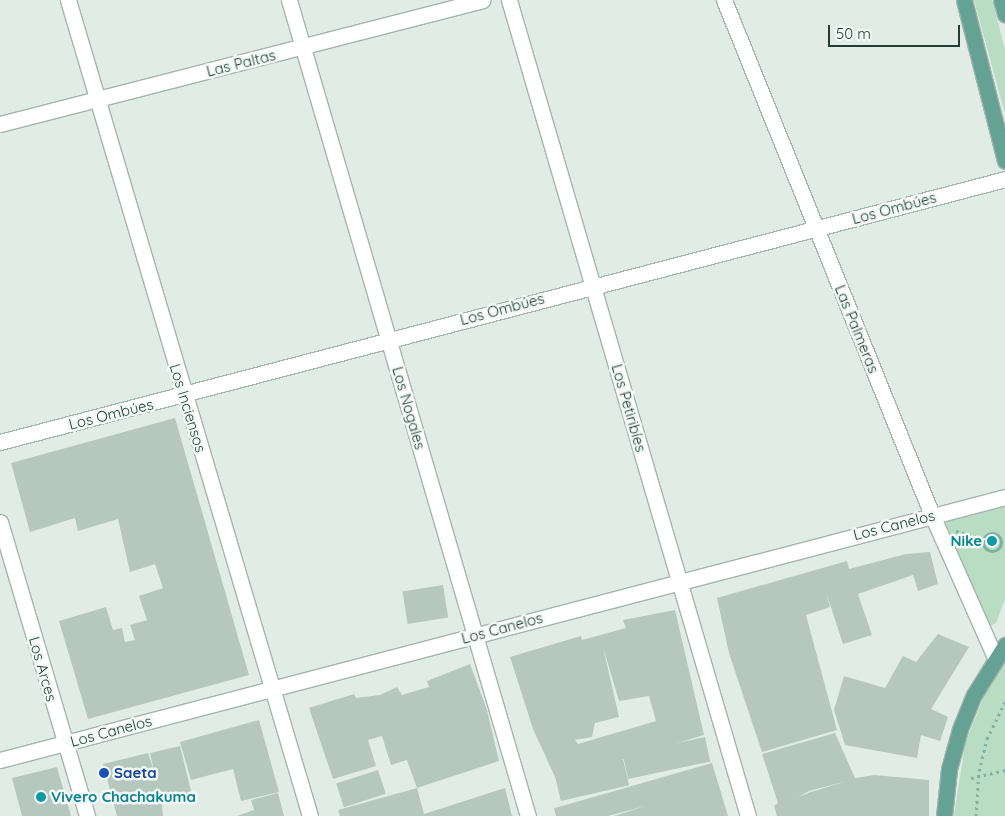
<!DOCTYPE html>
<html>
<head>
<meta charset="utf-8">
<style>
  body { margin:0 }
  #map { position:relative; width:1005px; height:816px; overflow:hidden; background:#e1ece7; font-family:Quicksand,sans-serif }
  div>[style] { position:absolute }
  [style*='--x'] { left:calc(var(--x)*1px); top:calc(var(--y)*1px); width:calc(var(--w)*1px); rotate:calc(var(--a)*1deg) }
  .green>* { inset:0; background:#b9ddc3 }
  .building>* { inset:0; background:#b6c7c0; transform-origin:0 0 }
  .path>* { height:3px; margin-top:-1.5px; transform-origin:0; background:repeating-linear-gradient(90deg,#81b0a1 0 2.5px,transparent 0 6.5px) }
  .path>.ring { margin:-1.5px; padding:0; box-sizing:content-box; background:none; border:3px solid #81b0a1; border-radius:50% }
  .roads { filter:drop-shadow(1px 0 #a4b4ae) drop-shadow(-1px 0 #a4b4ae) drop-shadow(0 1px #a4b4ae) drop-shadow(0 -1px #a4b4ae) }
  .minor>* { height:15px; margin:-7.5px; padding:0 7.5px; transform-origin:7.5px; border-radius:7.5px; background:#fff }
  .major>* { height:15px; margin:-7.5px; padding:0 7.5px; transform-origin:7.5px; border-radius:7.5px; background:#65a293 }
  .dots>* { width:14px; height:14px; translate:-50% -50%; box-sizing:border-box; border:2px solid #f2f8f5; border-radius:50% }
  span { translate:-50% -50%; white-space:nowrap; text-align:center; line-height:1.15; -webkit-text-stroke:5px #f2f8f5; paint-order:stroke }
  .street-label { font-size:15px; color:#213d35 }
  .culture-label { font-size:15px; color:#0d838f; font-weight:700 }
  .right { translate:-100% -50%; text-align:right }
  .left { translate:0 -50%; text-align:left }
  .transit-label { font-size:15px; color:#164399; font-weight:700 }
  .scale { position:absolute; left:828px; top:25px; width:132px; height:22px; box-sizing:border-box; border:2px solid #213d35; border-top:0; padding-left:6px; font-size:15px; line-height:18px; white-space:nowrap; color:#213d35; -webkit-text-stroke:4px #f2f8f5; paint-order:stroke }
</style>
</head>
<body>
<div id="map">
  <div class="green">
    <i style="clip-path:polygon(974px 0,992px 0,1005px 49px,1005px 114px)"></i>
    <i style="clip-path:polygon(1005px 504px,1005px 599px,996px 623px,988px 627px,944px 525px,948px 519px)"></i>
    <i style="clip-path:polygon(1005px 660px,1005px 816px,954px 816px,965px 744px,989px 684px)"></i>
  </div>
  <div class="building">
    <i style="clip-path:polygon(175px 418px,249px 675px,88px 719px,59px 621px,106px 607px,113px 630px,122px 628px,125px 642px,135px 640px,130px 625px,147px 620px,139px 596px,163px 588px,155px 564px,130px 572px,118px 519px,78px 531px,75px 518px,30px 532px,11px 463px)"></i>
    <i style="clip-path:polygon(930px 552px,938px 584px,918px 591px,913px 575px,858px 594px,872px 635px,843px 644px,826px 592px,830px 607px,806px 615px,837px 730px,762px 752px,729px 653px,717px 598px,847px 561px,849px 569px,906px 554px)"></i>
    <i style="left:443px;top:585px;width:33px;height:41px;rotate:81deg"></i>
    <i style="clip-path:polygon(evenodd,675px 610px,704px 735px,556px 779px,533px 729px,510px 657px,581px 636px,582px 640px,626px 628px,623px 620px,675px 610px,603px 647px,619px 701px,649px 696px,656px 721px,578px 744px,575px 740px,592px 737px,595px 723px,619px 717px,603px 647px)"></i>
    <i style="clip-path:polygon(938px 634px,969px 647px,931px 709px,948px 717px,940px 741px,921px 735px,917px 758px,845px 745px,834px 710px,844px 676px,885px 688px,903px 656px,916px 662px)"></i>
    <i style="clip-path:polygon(470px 664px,487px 710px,499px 761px,417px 788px,407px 760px,391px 765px,382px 736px,368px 740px,376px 766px,333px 779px,309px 708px,354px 694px,356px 698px,380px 695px,397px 687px,402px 695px,429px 687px,427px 681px)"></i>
    <i style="clip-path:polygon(259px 720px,279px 792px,241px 801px,233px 769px,191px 780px,180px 742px)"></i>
    <i style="clip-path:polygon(evenodd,835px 733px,855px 778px,874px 775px,929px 780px,929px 816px,777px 816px,774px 806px,778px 803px,762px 754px,835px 733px,847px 781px,811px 792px,798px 797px,809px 791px,847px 781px)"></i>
    <i style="left:705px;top:737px;width:25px;height:84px;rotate:78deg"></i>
    <i style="clip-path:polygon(180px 746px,192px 795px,162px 803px,163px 816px,117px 816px,103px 764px,148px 753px,154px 771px,150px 753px)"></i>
    <i style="left:623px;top:759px;width:27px;height:70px;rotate:77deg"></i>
    <i style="clip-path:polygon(712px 763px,728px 816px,614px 816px,645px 806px,608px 816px,556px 816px,554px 808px,562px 806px)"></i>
    <i style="clip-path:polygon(57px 767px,71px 816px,22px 816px,12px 778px)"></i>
    <i style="left:378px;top:770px;width:25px;height:44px;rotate:72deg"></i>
    <i style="clip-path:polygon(417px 788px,424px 814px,505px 788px,512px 816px,340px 816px,338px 810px)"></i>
    <i style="clip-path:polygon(278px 793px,284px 816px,237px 816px,254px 810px,251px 800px)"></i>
  </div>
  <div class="path">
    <i style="--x:956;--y:531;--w:29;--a:16"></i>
    <i class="ring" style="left:983px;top:533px;width:15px;height:15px"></i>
    <i style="--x:971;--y:778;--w:35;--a:-13"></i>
    <i style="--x:976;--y:816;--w:45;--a:-86.2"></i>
    <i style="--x:979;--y:771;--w:33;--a:-76"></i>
    <i style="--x:987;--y:739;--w:41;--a:-64.1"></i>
  </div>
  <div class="roads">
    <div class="minor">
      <i style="--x:68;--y:0;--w:851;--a:73.48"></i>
      <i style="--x:289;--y:0;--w:850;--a:73.68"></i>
      <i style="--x:509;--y:0;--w:850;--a:73.68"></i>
      <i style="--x:724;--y:0;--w:555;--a:68.01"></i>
      <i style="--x:932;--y:515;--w:155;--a:66.1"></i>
      <i style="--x:0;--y:124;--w:498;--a:-14.4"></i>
      <i style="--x:0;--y:442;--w:1039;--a:-14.66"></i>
      <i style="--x:0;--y:522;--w:307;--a:73.5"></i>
      <i style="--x:0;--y:760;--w:1039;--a:-14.66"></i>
    </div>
    <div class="major">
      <i style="--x:964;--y:0;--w:166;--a:75.7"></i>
      <i style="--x:1001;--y:0;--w:15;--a:74"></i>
      <i style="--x:944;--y:816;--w:47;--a:-83.9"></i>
      <i style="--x:949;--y:769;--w:41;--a:-74.6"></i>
      <i style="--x:960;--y:729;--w:37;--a:-68"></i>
      <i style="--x:974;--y:695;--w:59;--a:-58.2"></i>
    </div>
  </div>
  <div class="dots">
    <i style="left:992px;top:541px;background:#0f9aa8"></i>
    <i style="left:104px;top:773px;background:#1a4fb4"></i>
    <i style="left:41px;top:797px;background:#0f9aa8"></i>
  </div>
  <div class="street-label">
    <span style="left:241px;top:63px;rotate:-14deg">Las Paltas</span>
    <span style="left:894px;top:208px;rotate:-15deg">Los Ombúes</span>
    <span style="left:502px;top:309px;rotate:-15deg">Los Ombúes</span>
    <span style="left:857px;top:329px;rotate:68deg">Las Palmeras</span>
    <span style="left:188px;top:408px;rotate:73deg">Los Inciensos</span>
    <span style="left:409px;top:408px;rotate:74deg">Los Nogales</span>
    <span style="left:629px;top:408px;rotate:74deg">Los Petiribíes</span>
    <span style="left:111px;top:414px;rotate:-14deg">Los Ombúes</span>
    <span style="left:894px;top:525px;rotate:-14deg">Los Canelos</span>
    <span style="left:502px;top:628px;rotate:-15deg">Los Canelos</span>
    <span style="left:43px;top:669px;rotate:74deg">Los Arces</span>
    <span style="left:111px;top:731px;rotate:-15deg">Los Canelos</span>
  </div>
  <div class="culture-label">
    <span class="right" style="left:982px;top:541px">Nike</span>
    <span class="left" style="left:51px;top:797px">Vivero Chachakuma</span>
  </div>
  <div class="transit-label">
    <span class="left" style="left:114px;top:773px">Saeta</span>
  </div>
  <div class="scale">50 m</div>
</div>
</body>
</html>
